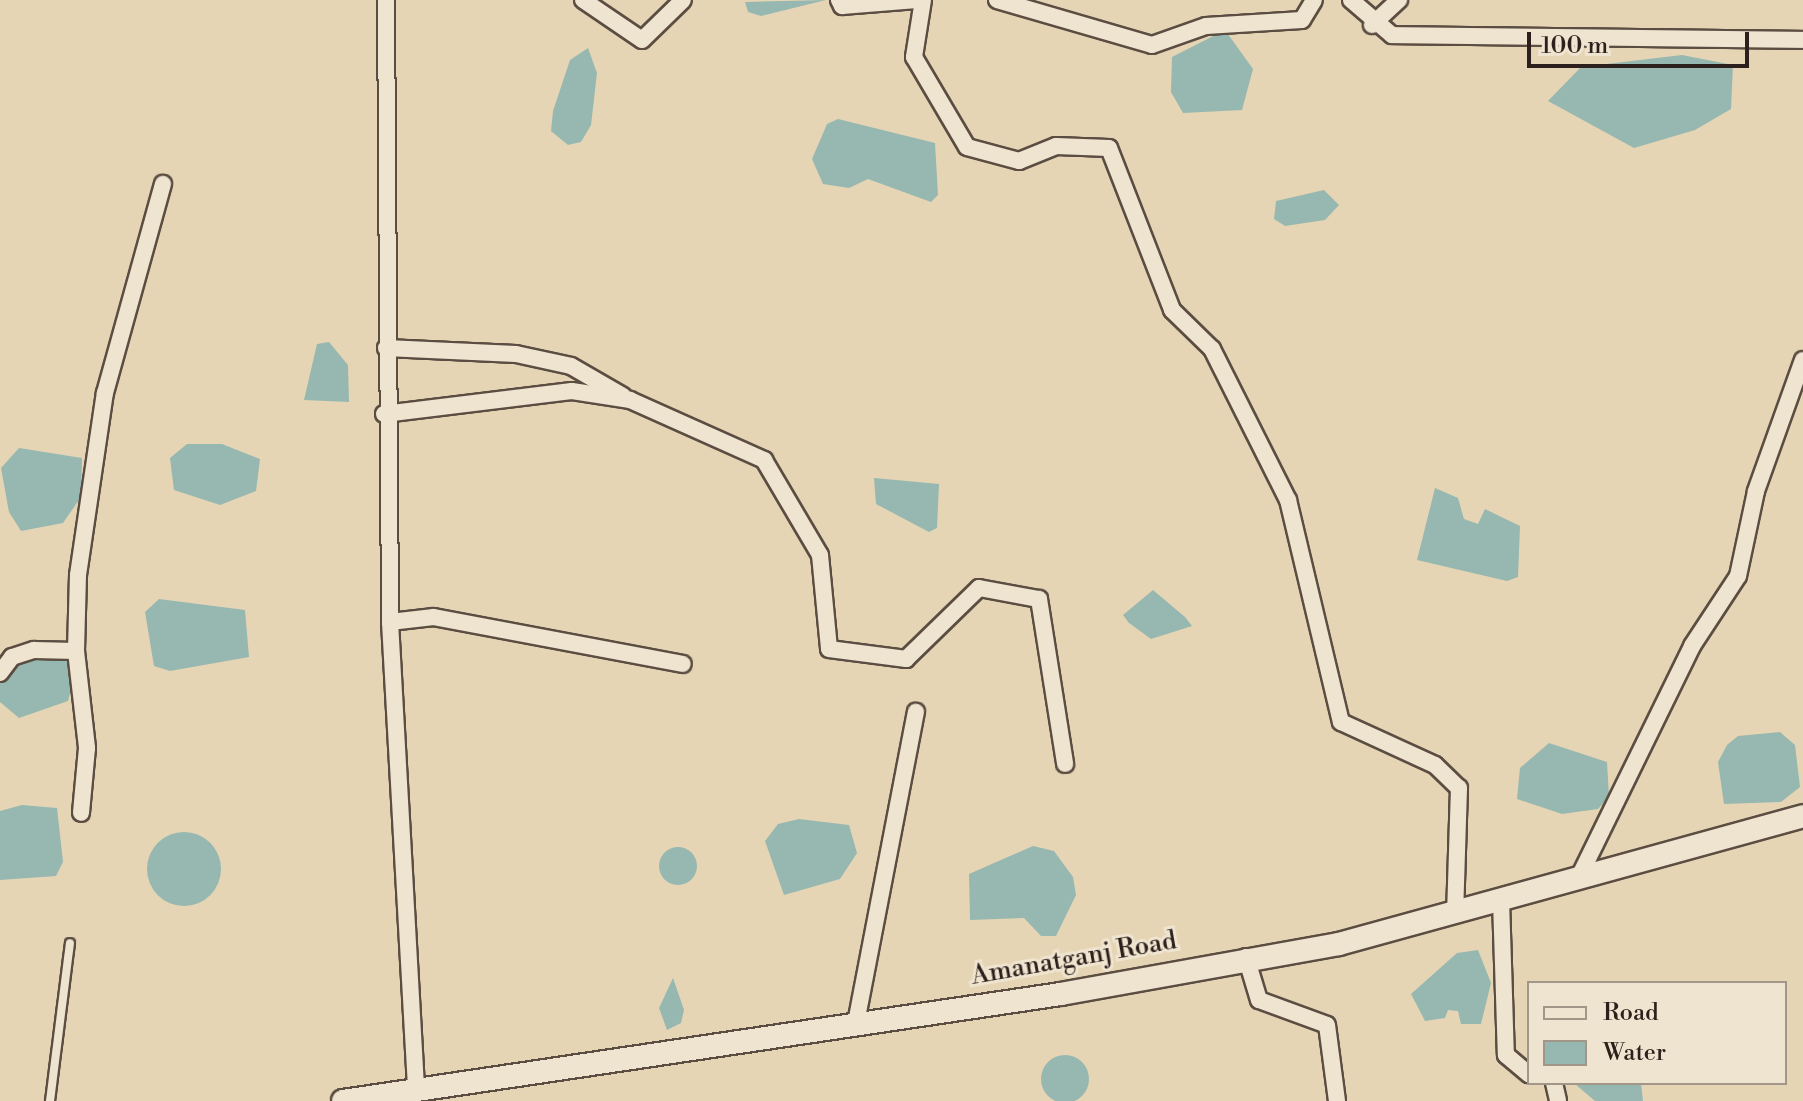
<!DOCTYPE html>
<html>
<head>
<meta charset="utf-8">
<style>
  body { margin:0 }
  #map { position:relative; width:1803px; height:1101px; overflow:hidden; background:#e6d5b5; font-family:"Libre Bodoni",serif }
  div>[style] { position:absolute }
  [style*='--x'] { left:calc(var(--x)*1px); top:calc(var(--y)*1px); width:calc(var(--w)*1px); rotate:calc(var(--a)*1deg) }
  .water>* { inset:0; background:#96b8b0 }
  .round { border-radius:50% }
  .roads { filter:drop-shadow(2px 0 #5b4d42) drop-shadow(-2px 0 #5b4d42) drop-shadow(0 2px #5b4d42) drop-shadow(0 -2px #5b4d42) }
  .service>* { height:8px; margin:-4px; padding:0 4px; transform-origin:4px; border-radius:4px; background:#efe4cf }
  .minor>* { height:16px; margin:-8px; padding:0 8px; transform-origin:8px; border-radius:8px; background:#efe4cf }
  .secondary>* { height:22px; margin:-11px; padding:0 11px; transform-origin:11px; border-radius:11px; background:#efe4cf }
  span { translate:-50% -50%; white-space:nowrap; text-align:center; line-height:1.15; -webkit-text-stroke:6px #efe4cf; paint-order:stroke }
  .street-label { font-size:26px; color:#2d201c }
  .legend { position:absolute; left:1527px; top:981px; width:260px; height:104px; box-sizing:border-box; background:#efe4cf; border:2px solid #a19687; margin:0; padding:10px 14px; list-style:none; font-size:24px; color:#2d201c }
  .legend li { display:flex; align-items:center; gap:16px; height:40px }
  .legend b { width:40px; border:2px solid #a19687 }
  .scale { position:absolute; left:1527px; top:32px; width:222px; height:36px; box-sizing:border-box; border:4px solid #2d201c; border-top:0; padding-left:10px; font-size:24px; line-height:28px; white-space:nowrap; color:#2d201c; -webkit-text-stroke:6px #efe4cf; paint-order:stroke }
</style>
</head>
<body>
<div id="map">
  <div class="water">
    <i style="clip-path:polygon(826px 0,761px 16px,748px 12px,745px 2px)"></i>
    <i style="clip-path:polygon(1225px 30px,1253px 69px,1242px 110px,1183px 113px,1171px 92px,1172px 57px)"></i>
    <i style="clip-path:polygon(588px 48px,597px 73px,591px 125px,581px 142px,568px 145px,551px 131px,553px 111px,570px 60px)"></i>
    <i style="clip-path:polygon(1682px 55px,1733px 65px,1731px 109px,1695px 130px,1634px 148px,1548px 101px,1581px 67px)"></i>
    <i style="clip-path:polygon(838px 119px,935px 143px,938px 195px,931px 202px,868px 179px,849px 188px,823px 184px,812px 159px,827px 124px)"></i>
    <i style="clip-path:polygon(1324px 190px,1339px 205px,1325px 220px,1285px 226px,1274px 219px,1276px 201px)"></i>
    <i style="clip-path:polygon(329px 342px,348px 365px,349px 402px,304px 400px,317px 344px)"></i>
    <i style="clip-path:polygon(187px 444px,222px 444px,260px 459px,256px 491px,220px 505px,174px 490px,170px 458px)"></i>
    <i style="clip-path:polygon(19px 448px,82px 458px,81px 497px,63px 523px,21px 531px,9px 512px,1px 468px)"></i>
    <i style="clip-path:polygon(874px 478px,939px 484px,937px 528px,929px 532px,876px 504px)"></i>
    <i style="clip-path:polygon(1435px 488px,1458px 498px,1464px 519px,1478px 524px,1485px 509px,1520px 526px,1518px 577px,1507px 581px,1417px 560px)"></i>
    <i style="clip-path:polygon(1153px 590px,1185px 617px,1192px 626px,1151px 639px,1129px 623px,1123px 615px)"></i>
    <i style="clip-path:polygon(159px 599px,245px 610px,249px 657px,170px 671px,154px 666px,145px 612px)"></i>
    <i style="clip-path:polygon(29px 655px,66px 655px,72px 686px,68px 701px,19px 718px,0 702px,0 678px)"></i>
    <i style="clip-path:polygon(1780px 732px,1795px 745px,1800px 787px,1781px 802px,1724px 804px,1718px 762px,1727px 745px,1738px 736px)"></i>
    <i style="clip-path:polygon(1549px 743px,1607px 762px,1609px 797px,1598px 809px,1562px 814px,1517px 799px,1520px 768px)"></i>
    <i style="clip-path:polygon(22px 805px,57px 808px,63px 862px,56px 876px,0 880px,0 811px)"></i>
    <i style="clip-path:polygon(799px 819px,849px 825px,857px 853px,840px 879px,784px 895px,765px 841px,778px 824px)"></i>
    <i class="round" style="left:147px;top:832px;width:74px;height:74px"></i>
    <i style="clip-path:polygon(1033px 846px,1054px 851px,1073px 877px,1076px 895px,1056px 936px,1041px 936px,1024px 918px,970px 920px,969px 874px)"></i>
    <i class="round" style="left:659px;top:847px;width:38px;height:38px"></i>
    <i style="clip-path:polygon(1478px 950px,1491px 983px,1481px 1024px,1461px 1024px,1458px 1011px,1448px 1010px,1445px 1018px,1425px 1021px,1411px 994px,1457px 953px)"></i>
    <i style="clip-path:polygon(673px 978px,684px 1010px,681px 1023px,667px 1030px,659px 1008px)"></i>
    <i class="round" style="left:1041px;top:1055px;width:48px;height:48px"></i>
    <i style="clip-path:polygon(1641px 1083px,1643px 1101px,1595px 1101px,1575px 1084px)"></i>
  </div>
  <div class="roads">
    <div class="service">
      <i style="--x:50;--y:1101;--w:159;--a:-82.8"></i>
    </div>
    <div class="minor">
      <i style="--x:386;--y:0;--w:622;--a:89.63"></i>
      <i style="--x:390;--y:622;--w:467;--a:86.8"></i>
      <i style="--x:583;--y:0;--w:71;--a:34.1"></i>
      <i style="--x:642;--y:40;--w:57;--a:-44.3"></i>
      <i style="--x:839;--y:0;--w:7;--a:63"></i>
      <i style="--x:842;--y:6;--w:75;--a:-4.6"></i>
      <i style="--x:923;--y:0;--w:58;--a:99"></i>
      <i style="--x:914;--y:57;--w:104;--a:59.5"></i>
      <i style="--x:967;--y:147;--w:54;--a:15.1"></i>
      <i style="--x:1019;--y:161;--w:40;--a:-22"></i>
      <i style="--x:1056;--y:146;--w:53;--a:2.2"></i>
      <i style="--x:1109;--y:148;--w:174;--a:68.7"></i>
      <i style="--x:1172;--y:310;--w:56;--a:44.3"></i>
      <i style="--x:1212;--y:349;--w:169;--a:63.3"></i>
      <i style="--x:1288;--y:500;--w:228;--a:76.6"></i>
      <i style="--x:1341;--y:722;--w:103;--a:24.6"></i>
      <i style="--x:1435;--y:765;--w:33;--a:44"></i>
      <i style="--x:1459;--y:788;--w:125;--a:91.8"></i>
      <i style="--x:997;--y:0;--w:161;--a:16.2"></i>
      <i style="--x:1152;--y:45;--w:57;--a:-19.4"></i>
      <i style="--x:1206;--y:26;--w:96;--a:-3.6"></i>
      <i style="--x:1302;--y:20;--w:23;--a:-59"></i>
      <i style="--x:1351;--y:0;--w:54;--a:40.5"></i>
      <i style="--x:1392;--y:35;--w:411;--a:0.7"></i>
      <i style="--x:1372;--y:25;--w:37;--a:-43"></i>
      <i style="--x:386;--y:348;--w:130;--a:2.6"></i>
      <i style="--x:516;--y:354;--w:56;--a:12.3"></i>
      <i style="--x:571;--y:366;--w:60;--a:30"></i>
      <i style="--x:384;--y:414;--w:189;--a:-7"></i>
      <i style="--x:572;--y:391;--w:59;--a:8.8"></i>
      <i style="--x:630;--y:400;--w:147;--a:24.1"></i>
      <i style="--x:764;--y:460;--w:110;--a:59.5"></i>
      <i style="--x:820;--y:555;--w:94;--a:84.5"></i>
      <i style="--x:829;--y:649;--w:78;--a:7.4"></i>
      <i style="--x:906;--y:659;--w:102;--a:-44.2"></i>
      <i style="--x:979;--y:588;--w:61;--a:10.4"></i>
      <i style="--x:1039;--y:599;--w:167;--a:81"></i>
      <i style="--x:390;--y:622;--w:44;--a:-6.5"></i>
      <i style="--x:434;--y:617;--w:253;--a:10.7"></i>
      <i style="--x:76;--y:651;--w:76;--a:-88.5"></i>
      <i style="--x:78;--y:575;--w:184;--a:-81.6"></i>
      <i style="--x:105;--y:393;--w:217;--a:-74.5"></i>
      <i style="--x:0;--y:673;--w:20;--a:-53"></i>
      <i style="--x:12;--y:657;--w:23;--a:-18"></i>
      <i style="--x:34;--y:650;--w:42;--a:1.4"></i>
      <i style="--x:76;--y:651;--w:98;--a:83.5"></i>
      <i style="--x:87;--y:748;--w:65;--a:95.3"></i>
      <i style="--x:1578;--y:879;--w:259;--a:-63.9"></i>
      <i style="--x:1692;--y:646;--w:84;--a:-56.7"></i>
      <i style="--x:1738;--y:576;--w:87;--a:-78"></i>
      <i style="--x:1756;--y:491;--w:139;--a:-70.3"></i>
      <i style="--x:1501;--y:900;--w:155;--a:88.2"></i>
      <i style="--x:1506;--y:1055;--w:30;--a:40"></i>
      <i style="--x:1246;--y:957;--w:45;--a:73.2"></i>
      <i style="--x:1259;--y:1000;--w:72;--a:20.2"></i>
      <i style="--x:1327;--y:1025;--w:77;--a:82.5"></i>
      <i style="--x:856;--y:1023;--w:317;--a:-79.1"></i>
      <i style="--x:1554;--y:1083;--w:18;--a:77"></i>
    </div>
    <div class="secondary">
      <i style="--x:343;--y:1101;--w:726;--a:-8.48"></i>
      <i style="--x:1061;--y:994;--w:282;--a:-10.2"></i>
      <i style="--x:1339;--y:944;--w:481;--a:-15.4"></i>
    </div>
  </div>
  <div class="street-label">
    <span style="left:1074px;top:959px;rotate:-10deg">Amanatganj Road</span>
  </div>
  <ul class="legend">
  <li><b style="height:10px;background:#efe4cf"></b>Road</li>
  <li><b style="height:22px;background:#96b8b0"></b>Water</li>
  </ul>
  <div class="scale">100 m</div>
</div>
</body>
</html>
